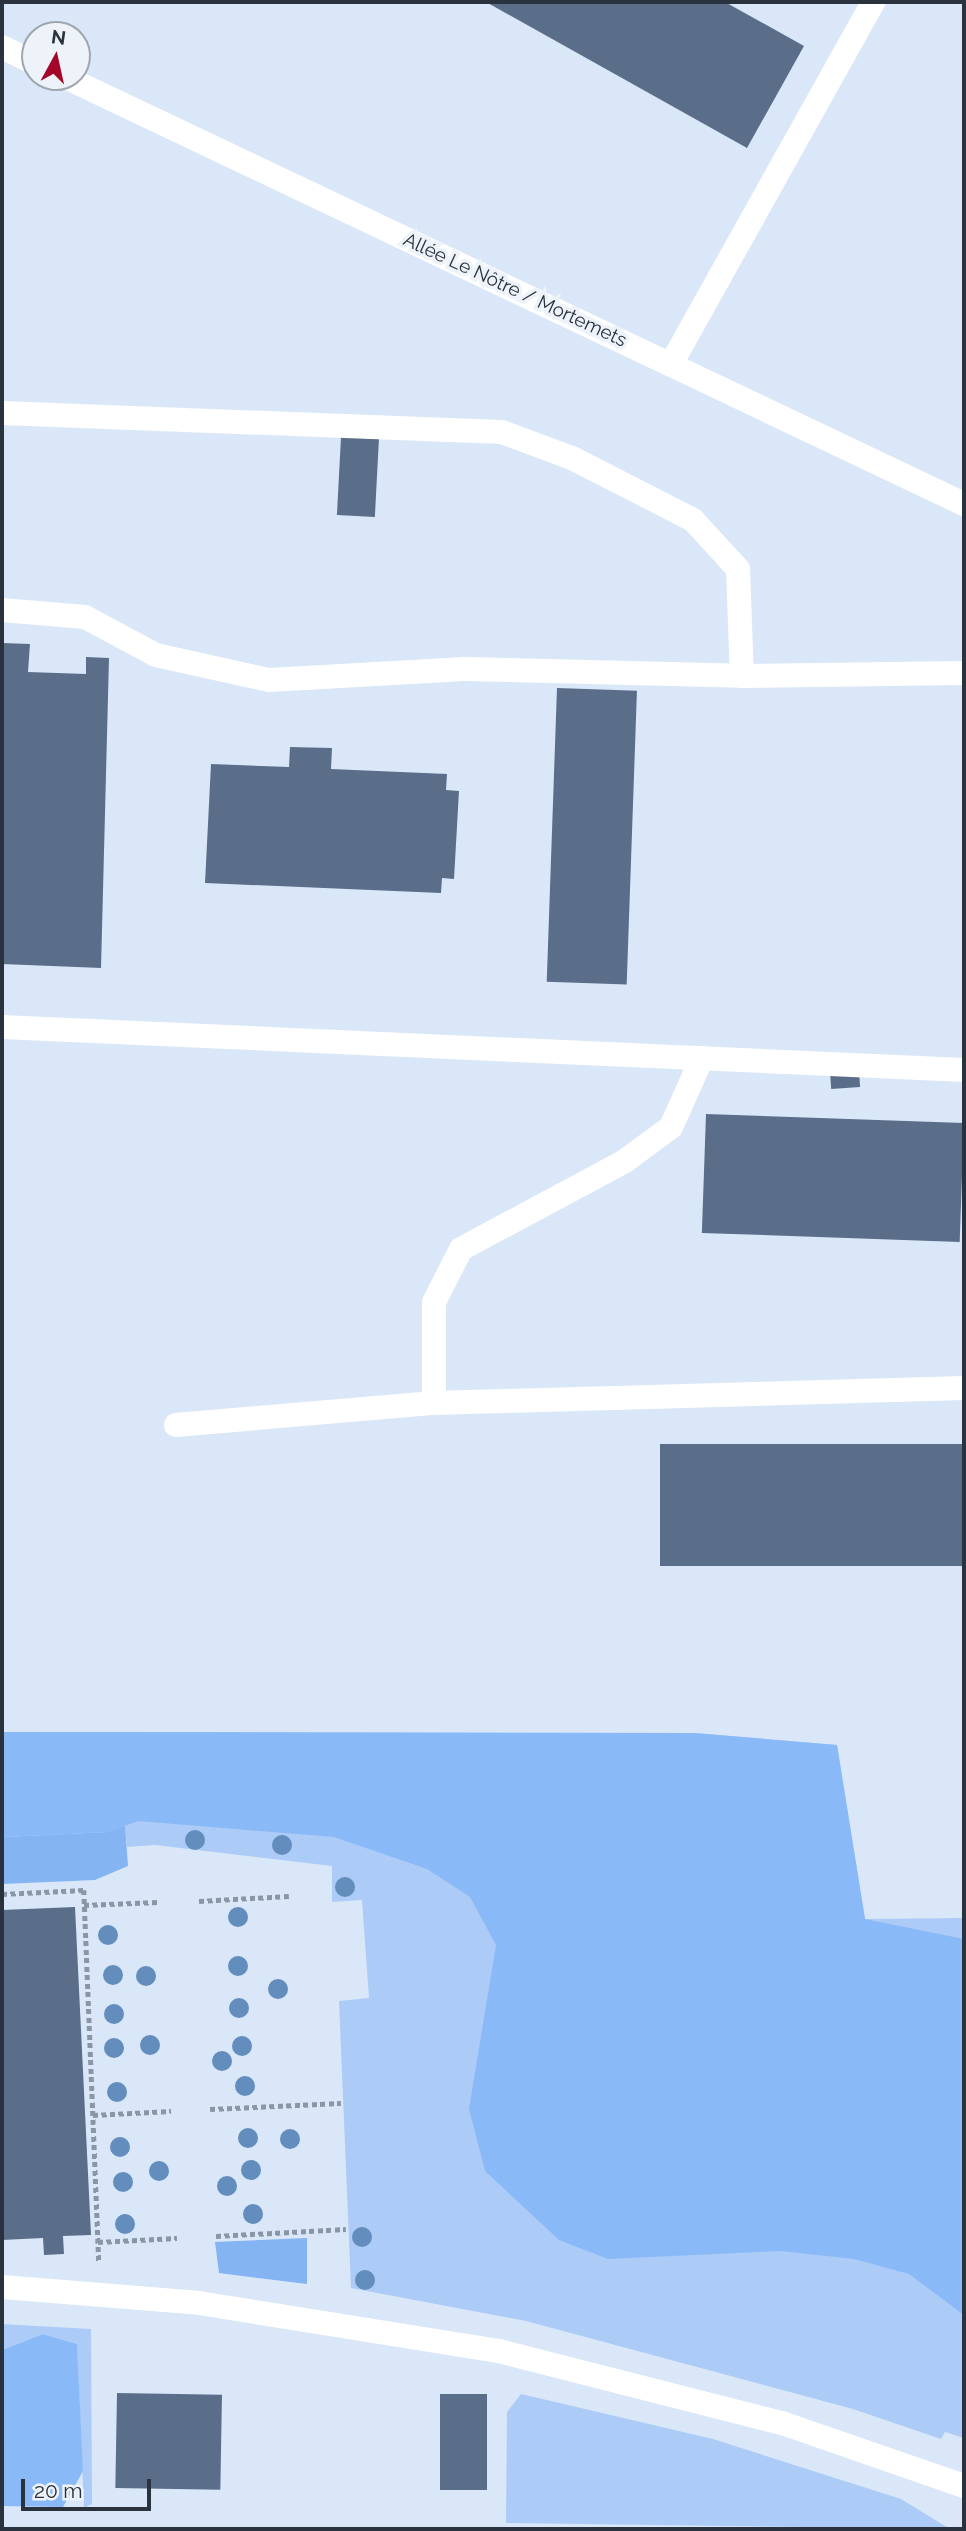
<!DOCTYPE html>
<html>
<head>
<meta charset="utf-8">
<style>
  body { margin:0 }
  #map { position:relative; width:966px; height:2531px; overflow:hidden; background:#d9e7f9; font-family:Raleway,sans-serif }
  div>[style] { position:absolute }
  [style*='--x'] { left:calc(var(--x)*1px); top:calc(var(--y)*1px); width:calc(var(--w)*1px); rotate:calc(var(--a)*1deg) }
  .green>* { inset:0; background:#acccf7 }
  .forest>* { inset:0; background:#85b4f3 }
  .water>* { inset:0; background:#8ab9f8 }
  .building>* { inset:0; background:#5b6e89; transform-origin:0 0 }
  .path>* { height:4.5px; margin-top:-2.25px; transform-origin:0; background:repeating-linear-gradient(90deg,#8a96a4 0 5px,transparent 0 8.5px) }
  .lane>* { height:24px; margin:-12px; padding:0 12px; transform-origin:12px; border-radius:12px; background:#fff }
  .trees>* { width:20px; height:20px; margin:-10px; border-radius:50%; background:#628dbc }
  span { translate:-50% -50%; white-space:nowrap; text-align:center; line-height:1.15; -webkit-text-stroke:7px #eef3f9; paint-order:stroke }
  .street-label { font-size:19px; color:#29323d }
  .frame { position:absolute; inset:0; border:4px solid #29323d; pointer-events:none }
  .north { position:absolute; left:21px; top:21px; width:70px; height:70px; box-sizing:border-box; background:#eef3f9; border:2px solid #9fa6ae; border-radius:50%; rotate:8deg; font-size:19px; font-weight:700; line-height:28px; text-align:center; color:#29323d }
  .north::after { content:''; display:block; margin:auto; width:24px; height:32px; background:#a30628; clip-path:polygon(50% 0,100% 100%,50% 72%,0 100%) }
  .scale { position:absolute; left:21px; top:2479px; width:130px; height:32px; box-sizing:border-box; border:4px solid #29323d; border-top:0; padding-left:9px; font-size:21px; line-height:24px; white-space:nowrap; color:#29323d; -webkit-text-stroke:5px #eef3f9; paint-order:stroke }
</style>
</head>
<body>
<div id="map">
  <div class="green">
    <i style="clip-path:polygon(2px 1732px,694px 1733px,837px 1745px,865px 1919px,964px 1918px,964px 2438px,945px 2432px,941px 2439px,853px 2409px,526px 2321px,351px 2288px,339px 2001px,369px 1998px,362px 1900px,332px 1902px,332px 1866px,155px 1845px,127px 1847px,125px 1826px,108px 1832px,2px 1837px)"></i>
    <i style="clip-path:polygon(2px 2324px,91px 2329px,92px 2504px,84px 2508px,77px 2344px,43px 2334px,2px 2350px)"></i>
    <i style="clip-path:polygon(521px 2394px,713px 2439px,901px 2499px,950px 2529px,506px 2523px,507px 2412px)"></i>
  </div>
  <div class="forest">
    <i style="clip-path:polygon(125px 1825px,128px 1866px,95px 1880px,2px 1884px,2px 1837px,108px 1832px)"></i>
    <i style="clip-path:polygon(307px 2238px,307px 2284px,219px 2273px,215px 2242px)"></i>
  </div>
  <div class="water">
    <i style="clip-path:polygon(2px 1732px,694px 1733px,837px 1745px,865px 1919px,964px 1939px,964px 2315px,909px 2274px,854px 2259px,781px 2251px,608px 2259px,559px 2240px,485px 2171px,469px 2109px,496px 1945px,470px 1897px,427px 1869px,334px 1837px,138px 1821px,108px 1832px,2px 1837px)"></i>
    <i style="clip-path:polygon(43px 2334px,77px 2344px,83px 2471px,63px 2507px,2px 2506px,2px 2350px)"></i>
  </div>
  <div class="building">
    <i style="clip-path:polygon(486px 2px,725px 2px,804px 46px,747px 148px)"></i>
    <i style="left:341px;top:437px;width:38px;height:78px;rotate:3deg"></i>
    <i style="clip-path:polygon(2px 643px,30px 644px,28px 672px,86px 674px,86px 657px,109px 658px,101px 968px,2px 964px)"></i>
    <i style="left:557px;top:688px;width:80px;height:294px;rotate:2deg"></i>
    <i style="clip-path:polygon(290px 747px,332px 748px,331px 769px,447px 774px,446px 790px,459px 791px,454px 879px,442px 878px,441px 893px,205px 883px,211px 764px,289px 767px)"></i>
    <i style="left:859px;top:1071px;width:16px;height:29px;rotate:86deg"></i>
    <i style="left:706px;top:1114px;width:258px;height:119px;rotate:2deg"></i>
    <i style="left:964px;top:1444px;width:122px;height:304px;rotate:90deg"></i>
    <i style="clip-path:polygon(75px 1907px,91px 2235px,63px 2236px,64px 2254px,44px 2255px,43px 2238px,2px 2240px,2px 1910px)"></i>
    <i style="left:117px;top:2393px;width:105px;height:95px;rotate:1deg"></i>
    <i style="left:440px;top:2394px;width:47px;height:96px"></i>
  </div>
  <div class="path">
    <i style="--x:2;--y:1894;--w:82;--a:-2.8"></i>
    <i style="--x:84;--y:1890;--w:372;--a:87.7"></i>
    <i style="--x:199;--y:1901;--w:90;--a:-3.2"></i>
    <i style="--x:84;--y:1905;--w:74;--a:-2.3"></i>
    <i style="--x:210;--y:2109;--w:131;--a:-2.6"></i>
    <i style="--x:93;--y:2115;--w:78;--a:-2.9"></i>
    <i style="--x:216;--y:2236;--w:130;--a:-3.1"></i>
    <i style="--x:98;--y:2242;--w:79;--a:-2.9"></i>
  </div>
  <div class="lane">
    <i style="--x:2;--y:47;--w:37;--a:26"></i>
    <i style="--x:65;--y:77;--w:995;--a:25.41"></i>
    <i style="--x:671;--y:364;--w:415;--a:-60.8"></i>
    <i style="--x:2;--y:413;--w:500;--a:2.18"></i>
    <i style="--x:502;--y:432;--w:75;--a:20.4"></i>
    <i style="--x:572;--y:458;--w:136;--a:27.1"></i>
    <i style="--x:693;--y:520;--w:67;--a:47.4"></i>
    <i style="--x:738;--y:569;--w:107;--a:87.9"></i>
    <i style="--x:2;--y:610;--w:83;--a:4.8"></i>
    <i style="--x:85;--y:617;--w:81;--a:28.2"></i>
    <i style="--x:156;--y:655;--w:116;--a:12.5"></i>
    <i style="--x:269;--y:680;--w:196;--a:-3.2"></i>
    <i style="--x:465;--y:669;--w:277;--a:1.4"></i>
    <i style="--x:742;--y:676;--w:222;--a:-0.8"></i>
    <i style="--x:2;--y:1027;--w:963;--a:2.56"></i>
    <i style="--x:434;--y:1403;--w:101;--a:-90"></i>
    <i style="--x:434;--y:1302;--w:59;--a:-63"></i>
    <i style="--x:461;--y:1249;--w:186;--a:-28.2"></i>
    <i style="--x:625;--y:1161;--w:57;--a:-36.5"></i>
    <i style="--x:671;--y:1127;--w:76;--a:-65.8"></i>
    <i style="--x:176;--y:1425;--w:259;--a:-4.9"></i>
    <i style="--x:434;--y:1403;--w:530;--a:-1.62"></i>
    <i style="--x:2;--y:2287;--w:198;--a:4.6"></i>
    <i style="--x:199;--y:2303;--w:304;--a:9.1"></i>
    <i style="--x:499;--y:2351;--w:292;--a:14.3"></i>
    <i style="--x:782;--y:2423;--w:193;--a:19.1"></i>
  </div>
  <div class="trees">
    <i style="left:195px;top:1840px"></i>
    <i style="left:282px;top:1845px"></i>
    <i style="left:345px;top:1887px"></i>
    <i style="left:238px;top:1917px"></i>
    <i style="left:108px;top:1935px"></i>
    <i style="left:238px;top:1966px"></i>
    <i style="left:113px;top:1975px"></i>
    <i style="left:146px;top:1976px"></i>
    <i style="left:278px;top:1989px"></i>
    <i style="left:239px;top:2008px"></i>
    <i style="left:114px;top:2014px"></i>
    <i style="left:150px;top:2045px"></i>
    <i style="left:242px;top:2046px"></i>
    <i style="left:114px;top:2048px"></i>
    <i style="left:222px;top:2061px"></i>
    <i style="left:245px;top:2086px"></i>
    <i style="left:117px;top:2092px"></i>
    <i style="left:248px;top:2138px"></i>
    <i style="left:290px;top:2139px"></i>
    <i style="left:120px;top:2147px"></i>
    <i style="left:251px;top:2170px"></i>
    <i style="left:159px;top:2171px"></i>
    <i style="left:123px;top:2182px"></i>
    <i style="left:227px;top:2186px"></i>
    <i style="left:253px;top:2214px"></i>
    <i style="left:125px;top:2224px"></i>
    <i style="left:362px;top:2237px"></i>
    <i style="left:365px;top:2280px"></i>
  </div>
  <div class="street-label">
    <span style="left:515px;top:290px;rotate:25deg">Allée Le Nôtre / Mortemets</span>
  </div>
  <div class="frame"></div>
  <div class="north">N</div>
  <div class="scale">20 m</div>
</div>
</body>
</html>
